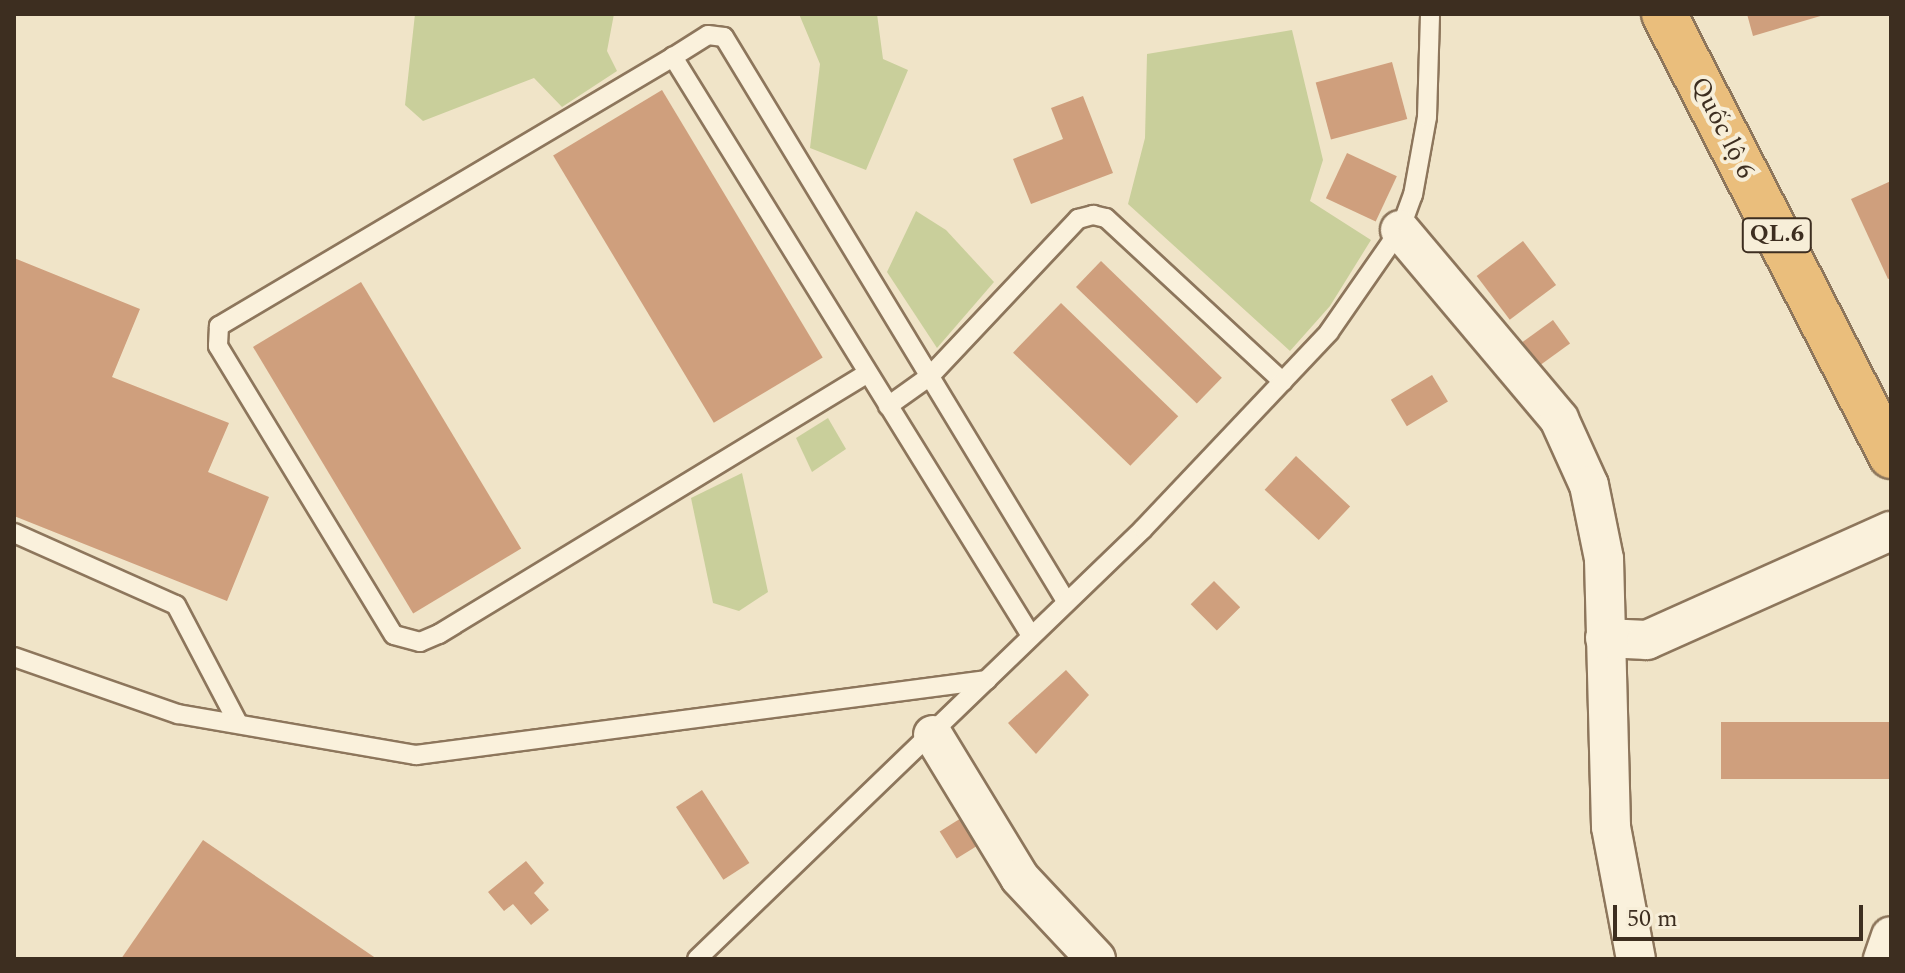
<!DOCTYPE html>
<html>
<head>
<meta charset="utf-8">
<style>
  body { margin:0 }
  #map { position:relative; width:1905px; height:973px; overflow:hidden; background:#f0e4c8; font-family:Spectral,serif }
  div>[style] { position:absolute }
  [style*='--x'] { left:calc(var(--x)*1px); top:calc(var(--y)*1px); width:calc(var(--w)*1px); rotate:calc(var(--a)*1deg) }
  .green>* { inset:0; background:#c9cf9b }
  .building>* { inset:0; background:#cf9f7d; transform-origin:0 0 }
  .roads { filter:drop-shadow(2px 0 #8d765c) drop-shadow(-2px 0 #8d765c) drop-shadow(0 2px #8d765c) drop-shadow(0 -2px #8d765c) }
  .service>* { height:18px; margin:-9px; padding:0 9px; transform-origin:9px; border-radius:9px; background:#faf1dc }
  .minor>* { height:38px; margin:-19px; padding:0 19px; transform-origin:19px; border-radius:19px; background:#faf1dc }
  .trunk>* { height:44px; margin:-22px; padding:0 22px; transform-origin:22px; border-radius:22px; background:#eabe7c }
  span { translate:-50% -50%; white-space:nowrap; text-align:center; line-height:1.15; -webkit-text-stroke:8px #f7eed8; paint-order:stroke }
  .shield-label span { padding:2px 6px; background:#f7eed8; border:2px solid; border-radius:6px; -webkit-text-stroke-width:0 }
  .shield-label { font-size:24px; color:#3d2e20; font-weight:700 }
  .street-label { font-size:26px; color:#3d2e20 }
  .frame { position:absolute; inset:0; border:16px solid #3d2e20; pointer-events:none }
  .scale { position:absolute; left:1613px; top:905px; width:250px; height:36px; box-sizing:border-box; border:4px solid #3d2e20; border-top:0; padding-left:10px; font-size:24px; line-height:28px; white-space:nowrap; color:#3d2e20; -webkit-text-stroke:6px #f7eed8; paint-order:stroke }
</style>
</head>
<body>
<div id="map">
  <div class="green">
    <i style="clip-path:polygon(415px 14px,614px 14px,607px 51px,617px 71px,562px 107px,534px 78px,423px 121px,405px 105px)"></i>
    <i style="clip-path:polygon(799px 14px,877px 14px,883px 59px,908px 70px,866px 170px,810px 148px,820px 64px)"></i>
    <i style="clip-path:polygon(1292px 30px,1323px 160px,1310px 201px,1371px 240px,1330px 306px,1290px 351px,1128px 204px,1145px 138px,1147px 54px)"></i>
    <i style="clip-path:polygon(916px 211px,946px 230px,994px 282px,937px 348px,887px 272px)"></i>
    <i style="clip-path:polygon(828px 418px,846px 449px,812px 472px,796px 438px)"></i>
    <i style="clip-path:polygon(742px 473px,768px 592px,739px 611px,713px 603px,691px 498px)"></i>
  </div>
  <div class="building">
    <i style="clip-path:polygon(1747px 14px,1824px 14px,1824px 15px,1753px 36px)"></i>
    <i style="left:1392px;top:62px;width:59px;height:79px;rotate:75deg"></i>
    <i style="left:662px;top:90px;width:312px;height:127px;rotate:59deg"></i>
    <i style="clip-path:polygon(1083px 96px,1113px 173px,1031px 204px,1013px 159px,1063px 139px,1051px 108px)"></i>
    <i style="left:1347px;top:153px;width:55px;height:50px;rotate:25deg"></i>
    <i style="clip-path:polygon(1891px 181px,1891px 278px,1888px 279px,1851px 199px)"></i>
    <i style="left:1523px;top:241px;width:55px;height:58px;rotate:53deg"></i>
    <i style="clip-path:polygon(14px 258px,140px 309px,112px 377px,229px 423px,208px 472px,269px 497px,227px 601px,14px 516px)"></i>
    <i style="left:1101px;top:261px;width:168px;height:36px;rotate:44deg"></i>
    <i style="left:361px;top:282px;width:311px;height:126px;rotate:59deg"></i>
    <i style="left:1061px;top:303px;width:163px;height:69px;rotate:44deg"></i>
    <i style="left:1553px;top:320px;width:29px;height:38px;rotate:54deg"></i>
    <i style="left:1432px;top:375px;width:31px;height:48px;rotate:59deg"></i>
    <i style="left:1296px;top:456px;width:74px;height:46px;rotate:43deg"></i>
    <i style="left:1214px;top:581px;width:37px;height:33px;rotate:45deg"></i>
    <i style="clip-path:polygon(1066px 670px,1089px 695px,1036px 754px,1008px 723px)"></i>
    <i style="left:1891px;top:722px;width:57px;height:170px;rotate:90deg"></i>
    <i style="left:702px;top:790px;width:87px;height:31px;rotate:57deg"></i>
    <i style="left:966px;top:815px;width:32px;height:31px;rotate:58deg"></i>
    <i style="clip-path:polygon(203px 840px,377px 959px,121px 959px)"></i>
    <i style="clip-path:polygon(526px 861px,544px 883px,534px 893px,549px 910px,531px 925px,513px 904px,504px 911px,488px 892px)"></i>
  </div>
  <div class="roads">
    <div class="service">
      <i style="--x:673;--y:57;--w:528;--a:149.35"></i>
      <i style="--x:219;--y:326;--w:20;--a:93"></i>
      <i style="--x:218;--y:346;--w:338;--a:58.7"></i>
      <i style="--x:394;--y:635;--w:27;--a:15"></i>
      <i style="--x:420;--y:642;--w:21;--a:-23"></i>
      <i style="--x:439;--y:634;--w:502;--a:-31.32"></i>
      <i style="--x:888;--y:406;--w:52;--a:-35.5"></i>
      <i style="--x:930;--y:376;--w:216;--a:-46.7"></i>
      <i style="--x:1078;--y:219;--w:16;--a:-15"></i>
      <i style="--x:1093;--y:215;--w:13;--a:13"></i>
      <i style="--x:1106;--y:218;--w:241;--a:42.8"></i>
      <i style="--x:14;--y:533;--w:177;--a:24"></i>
      <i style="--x:176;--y:605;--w:133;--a:62.3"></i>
      <i style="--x:1030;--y:634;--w:679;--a:-121.75"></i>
      <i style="--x:673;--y:57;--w:41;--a:-32.2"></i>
      <i style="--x:708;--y:35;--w:16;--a:7"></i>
      <i style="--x:724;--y:37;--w:660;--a:58.77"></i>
      <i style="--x:14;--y:657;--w:174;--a:19.2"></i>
      <i style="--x:178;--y:714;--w:242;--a:9.8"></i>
      <i style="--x:416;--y:755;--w:576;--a:-7.48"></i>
      <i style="--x:697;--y:959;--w:620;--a:-43.95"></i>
      <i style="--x:1143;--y:529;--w:271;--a:-46.6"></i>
      <i style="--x:1329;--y:332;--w:124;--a:-55.2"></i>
      <i style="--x:1400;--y:230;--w:37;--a:-70"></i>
      <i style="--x:1413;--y:195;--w:79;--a:-79.8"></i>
      <i style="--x:1427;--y:117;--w:103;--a:-88.3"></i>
    </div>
    <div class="minor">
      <i style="--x:1400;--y:230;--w:247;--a:49.9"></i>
      <i style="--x:1559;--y:419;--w:72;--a:65.6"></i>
      <i style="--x:1589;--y:485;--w:76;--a:78.5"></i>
      <i style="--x:1604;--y:559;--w:268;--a:88.5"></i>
      <i style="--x:1611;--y:827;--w:134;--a:79.3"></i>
      <i style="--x:1605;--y:638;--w:42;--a:2.7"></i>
      <i style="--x:1647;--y:640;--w:267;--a:-24.1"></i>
      <i style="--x:933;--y:735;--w:167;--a:58.7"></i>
      <i style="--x:1020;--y:878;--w:111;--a:46.8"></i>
      <i style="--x:1883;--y:959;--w:24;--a:-71"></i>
    </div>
    <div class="trunk">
      <i style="--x:1664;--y:14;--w:497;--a:62.8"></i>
    </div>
  </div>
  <div class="shield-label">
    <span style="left:1777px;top:235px">QL.6</span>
  </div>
  <div class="street-label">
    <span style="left:1722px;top:128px;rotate:63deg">Quốc lộ 6</span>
  </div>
  <div class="frame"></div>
  <div class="scale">50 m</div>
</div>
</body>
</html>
